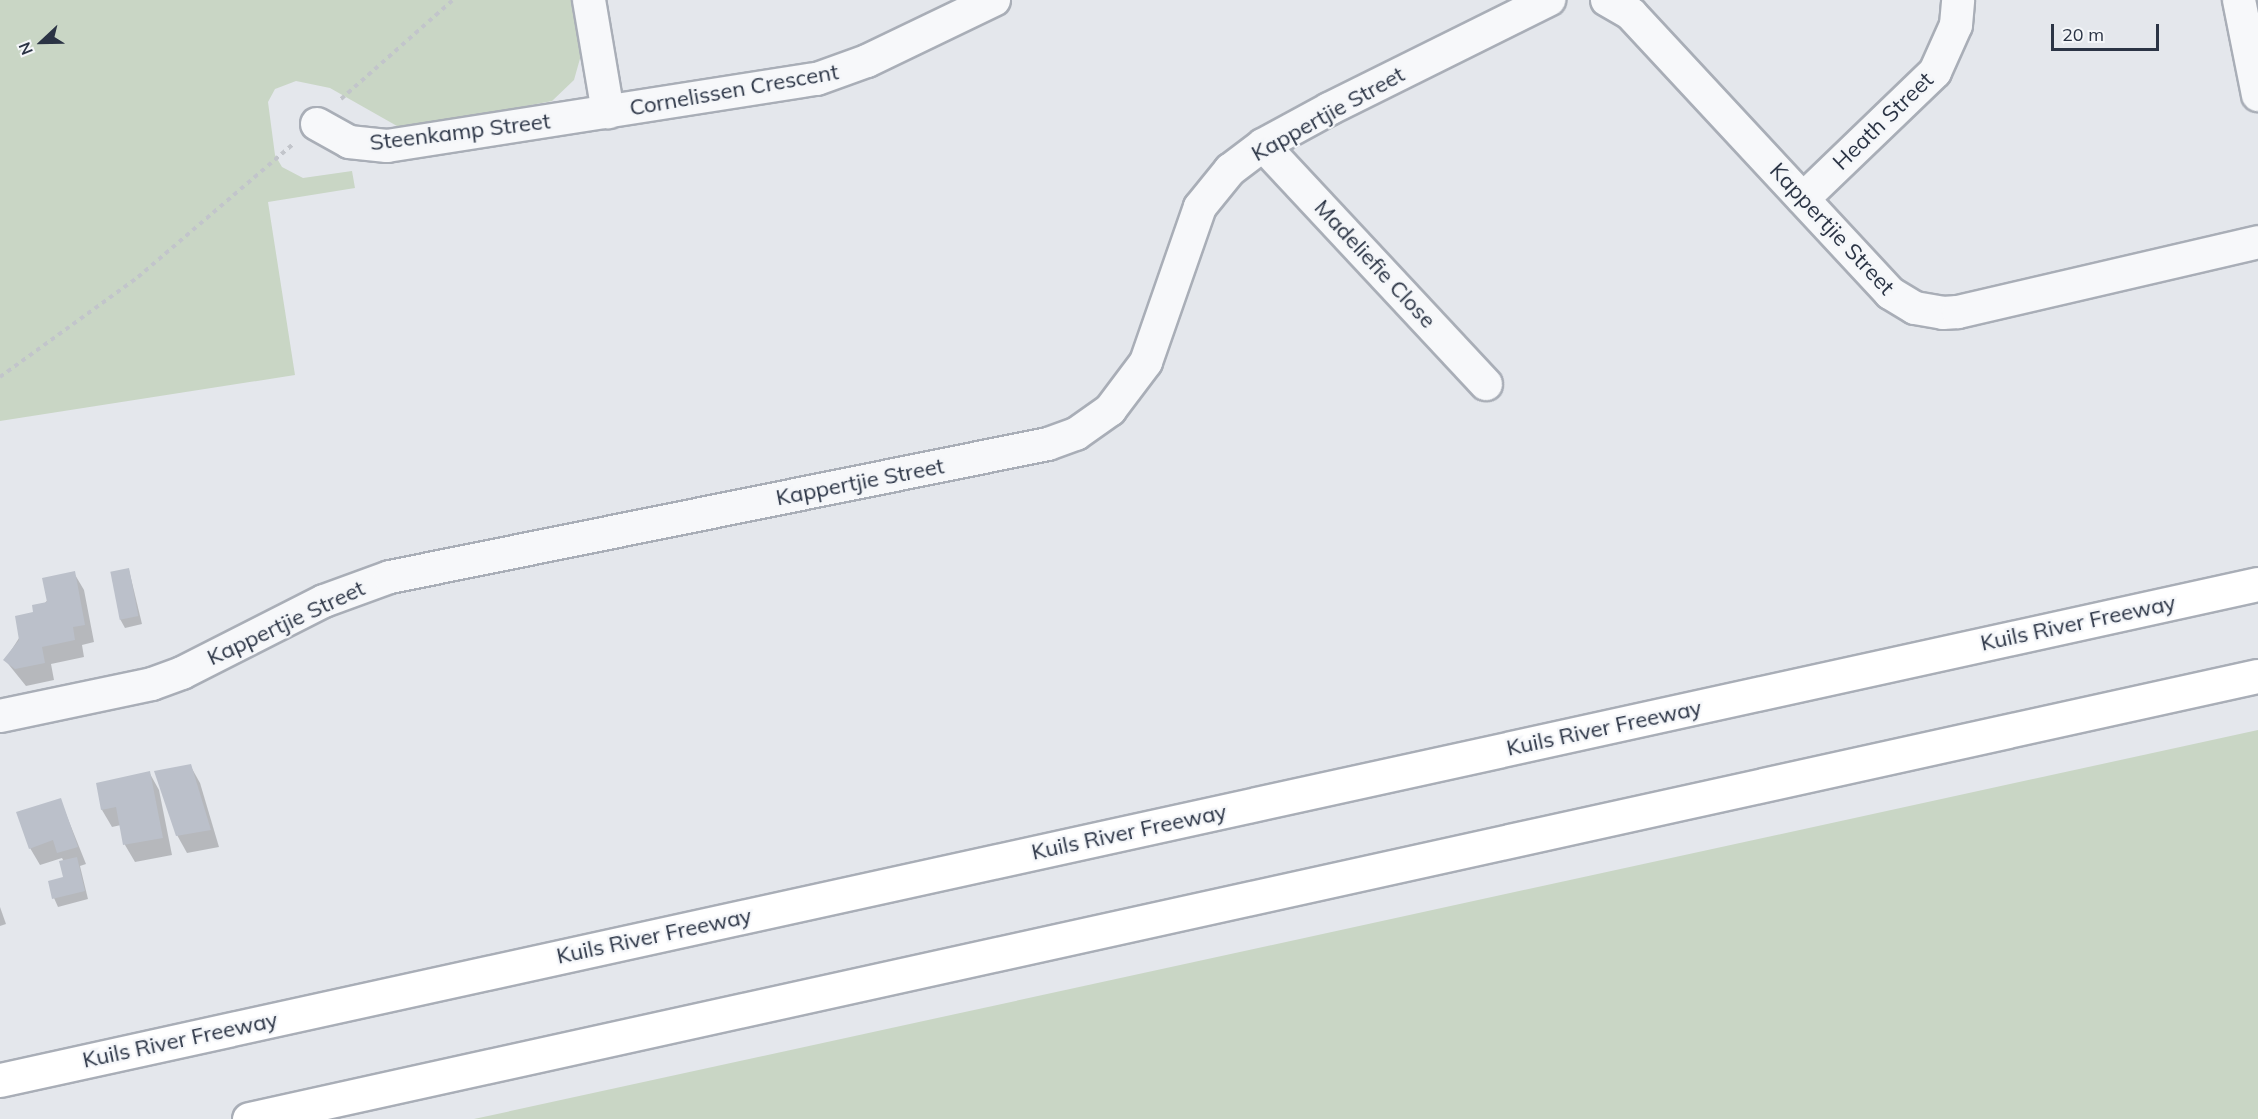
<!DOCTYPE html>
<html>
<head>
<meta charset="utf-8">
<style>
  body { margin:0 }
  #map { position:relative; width:2258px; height:1119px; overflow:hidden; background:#e4e7ec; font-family:Mulish,sans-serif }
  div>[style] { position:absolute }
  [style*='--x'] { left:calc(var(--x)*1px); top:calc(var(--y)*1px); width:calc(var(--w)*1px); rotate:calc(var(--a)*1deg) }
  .green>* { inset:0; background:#c9d6c5 }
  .shadow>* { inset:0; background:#0003 }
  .building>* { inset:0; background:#bbc0ca; transform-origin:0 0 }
  .path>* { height:4px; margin-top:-2px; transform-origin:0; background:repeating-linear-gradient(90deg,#c2c5cb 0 4.5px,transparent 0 9px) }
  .roads { filter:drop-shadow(2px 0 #a9aeb7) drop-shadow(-2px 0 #a9aeb7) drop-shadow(0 2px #a9aeb7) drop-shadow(0 -2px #a9aeb7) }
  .street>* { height:32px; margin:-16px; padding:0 16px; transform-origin:16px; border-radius:16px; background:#f7f8fa }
  .highway>* { height:33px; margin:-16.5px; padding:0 16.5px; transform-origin:16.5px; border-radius:16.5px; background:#fff }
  span { translate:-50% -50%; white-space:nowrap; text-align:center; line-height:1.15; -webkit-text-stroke:4.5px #f4f6f9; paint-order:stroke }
  .street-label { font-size:22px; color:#2b3445 }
  .north { position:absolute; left:12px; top:12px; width:60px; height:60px; -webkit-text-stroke:4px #f4f6f9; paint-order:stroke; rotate:248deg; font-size:16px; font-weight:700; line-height:24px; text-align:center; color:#2b3445 }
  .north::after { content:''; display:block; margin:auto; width:21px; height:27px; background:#2b3445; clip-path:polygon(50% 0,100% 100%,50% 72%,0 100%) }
  .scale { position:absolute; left:2051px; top:24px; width:108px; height:27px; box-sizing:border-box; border:3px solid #2b3445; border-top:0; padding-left:8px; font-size:18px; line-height:21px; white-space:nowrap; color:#2b3445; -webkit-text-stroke:4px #f4f6f9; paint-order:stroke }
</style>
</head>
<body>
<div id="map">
  <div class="green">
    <i style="clip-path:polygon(0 0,572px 0,581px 55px,574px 80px,552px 101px,413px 128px,397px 126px,330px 88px,296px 81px,275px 89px,268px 102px,275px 155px,282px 167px,303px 178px,352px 171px,355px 188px,268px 202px,295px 375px,0 421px)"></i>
    <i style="clip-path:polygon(2258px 730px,2258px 1119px,474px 1119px)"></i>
  </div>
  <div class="shadow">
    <i style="clip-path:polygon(129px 570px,142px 624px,125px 628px,120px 619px)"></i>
    <i style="clip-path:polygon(74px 573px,84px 590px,94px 642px,82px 645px,84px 657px,51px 664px,54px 680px,26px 686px,5px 660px,35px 613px)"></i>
    <i style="clip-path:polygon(190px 765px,200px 783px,219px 847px,187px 853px,177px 835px)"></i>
    <i style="clip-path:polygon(149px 772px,159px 790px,172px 855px,135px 862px,125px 845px,121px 825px,112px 827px,102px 810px,97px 784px)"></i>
    <i style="clip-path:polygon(60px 799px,86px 864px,80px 866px,88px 899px,58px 907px,54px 898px,65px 878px,64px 862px,62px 858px,40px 865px,30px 848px)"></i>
    <i style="clip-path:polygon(0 907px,6px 924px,0 926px)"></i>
  </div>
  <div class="building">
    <i style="left:129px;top:568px;width:49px;height:19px;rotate:79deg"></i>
    <i style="clip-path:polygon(75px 571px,85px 625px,73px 627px,75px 640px,42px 647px,45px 663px,15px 669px,3px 660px,19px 640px,15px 616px,33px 612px,32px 605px,47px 602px,42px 578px)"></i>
    <i style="clip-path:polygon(191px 764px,211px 830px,176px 836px,154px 771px)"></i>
    <i style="clip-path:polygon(150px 771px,163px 838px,123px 845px,116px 807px,101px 810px,96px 783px)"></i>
    <i style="clip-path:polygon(61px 798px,78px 847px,57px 853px,53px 840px,29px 849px,16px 812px)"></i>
    <i style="clip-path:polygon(77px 857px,85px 891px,52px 899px,48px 881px,63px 877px,59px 861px)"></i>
  </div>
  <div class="path">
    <i style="--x:341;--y:99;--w:149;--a:-41.5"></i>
    <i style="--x:0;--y:377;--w:170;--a:-35.9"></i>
    <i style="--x:138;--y:277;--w:203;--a:-40.6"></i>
  </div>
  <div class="roads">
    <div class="street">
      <i style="--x:589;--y:0;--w:114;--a:80.4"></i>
      <i style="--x:1607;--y:0;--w:28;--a:30"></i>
      <i style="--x:1631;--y:14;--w:381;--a:47.1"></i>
      <i style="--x:1890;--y:293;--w:29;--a:31"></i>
      <i style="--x:1915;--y:308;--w:28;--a:10"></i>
      <i style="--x:1943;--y:313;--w:15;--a:-4"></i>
      <i style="--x:1958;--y:312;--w:308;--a:-13.1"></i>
      <i style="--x:2239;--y:0;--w:97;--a:78.7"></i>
      <i style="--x:317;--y:124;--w:37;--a:29"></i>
      <i style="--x:349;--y:142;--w:38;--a:6"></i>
      <i style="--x:387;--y:146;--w:435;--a:-8.9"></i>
      <i style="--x:817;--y:79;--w:53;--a:-19.8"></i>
      <i style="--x:867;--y:61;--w:141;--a:-25.7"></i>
      <i style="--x:1263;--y:145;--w:327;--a:47"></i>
      <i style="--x:1803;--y:199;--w:183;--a:-43.9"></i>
      <i style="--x:1935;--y:72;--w:51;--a:-65.9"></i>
      <i style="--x:1956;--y:25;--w:25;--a:-85"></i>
      <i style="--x:0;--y:716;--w:155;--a:-11.9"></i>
      <i style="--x:152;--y:684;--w:32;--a:-20"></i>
      <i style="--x:182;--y:673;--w:159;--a:-26.9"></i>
      <i style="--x:324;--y:601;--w:70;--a:-20"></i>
      <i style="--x:390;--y:577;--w:671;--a:-11.43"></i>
      <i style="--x:1048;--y:444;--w:30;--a:-20"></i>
      <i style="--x:1076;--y:434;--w:42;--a:-35.2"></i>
      <i style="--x:1110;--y:410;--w:60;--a:-53.1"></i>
      <i style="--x:1146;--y:362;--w:164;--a:-70.8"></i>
      <i style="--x:1200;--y:207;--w:48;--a:-51"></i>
      <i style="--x:1230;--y:170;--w:41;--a:-37.1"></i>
      <i style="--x:1263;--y:145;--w:75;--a:-28.6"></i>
      <i style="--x:1329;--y:109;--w:246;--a:-26.4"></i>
    </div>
    <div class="highway">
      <i style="--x:0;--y:1080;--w:2312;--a:-12.39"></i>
      <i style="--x:249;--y:1119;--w:2057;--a:-12.44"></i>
    </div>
  </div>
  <div class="street-label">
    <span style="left:734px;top:90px;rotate:-10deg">Cornelissen Crescent</span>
    <span style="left:1328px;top:114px;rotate:-29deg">Kappertjie Street</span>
    <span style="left:1883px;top:121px;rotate:-44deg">Heath Street</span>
    <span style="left:460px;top:132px;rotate:-7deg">Steenkamp Street</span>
    <span style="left:1832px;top:229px;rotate:47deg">Kappertjie Street</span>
    <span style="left:1375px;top:264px;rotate:47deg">Madeliefie Close</span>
    <span style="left:860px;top:482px;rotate:-11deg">Kappertjie Street</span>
    <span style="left:286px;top:623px;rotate:-25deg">Kappertjie Street</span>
    <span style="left:2078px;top:623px;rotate:-12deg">Kuils River Freeway</span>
    <span style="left:1604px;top:728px;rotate:-12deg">Kuils River Freeway</span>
    <span style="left:1129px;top:832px;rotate:-12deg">Kuils River Freeway</span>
    <span style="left:654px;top:936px;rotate:-12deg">Kuils River Freeway</span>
    <span style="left:180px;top:1040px;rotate:-12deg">Kuils River Freeway</span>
  </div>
  <div class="north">N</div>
  <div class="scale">20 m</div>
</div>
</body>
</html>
